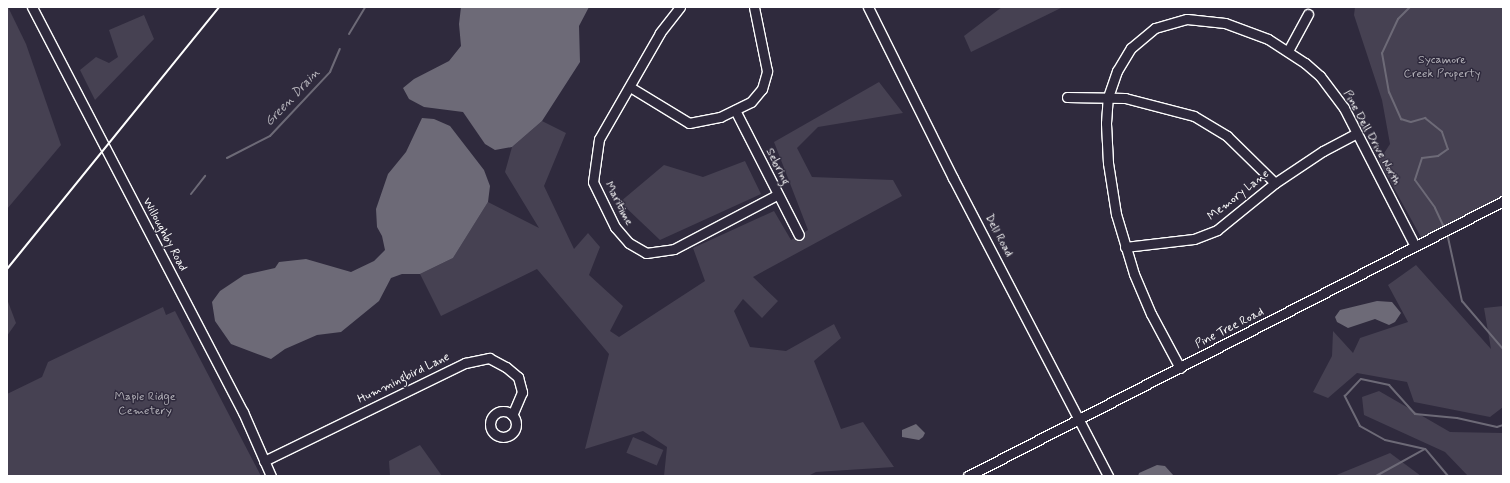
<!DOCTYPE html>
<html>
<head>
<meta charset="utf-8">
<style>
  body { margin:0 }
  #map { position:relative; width:1510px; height:483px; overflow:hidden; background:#2f2a3d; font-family:Mynerve,sans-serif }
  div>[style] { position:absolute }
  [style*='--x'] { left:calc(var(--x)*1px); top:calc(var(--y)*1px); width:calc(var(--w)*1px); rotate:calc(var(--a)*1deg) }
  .green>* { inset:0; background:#464152; transform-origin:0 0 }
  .water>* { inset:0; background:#6d6a77 }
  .stream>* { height:2px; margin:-1px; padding:0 1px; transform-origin:1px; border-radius:1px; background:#6d6a77 }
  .roads { filter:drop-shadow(1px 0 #fff) drop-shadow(-1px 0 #fff) drop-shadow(0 1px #fff) drop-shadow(0 -1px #fff) }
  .minor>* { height:9px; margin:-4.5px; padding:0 4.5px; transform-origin:4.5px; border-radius:4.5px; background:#2f2a3d }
  .minor>.ring { margin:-4.5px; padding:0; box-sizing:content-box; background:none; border:9px solid #2f2a3d; border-radius:50% }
  .rail>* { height:2px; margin:-1px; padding:0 1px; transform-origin:1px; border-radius:1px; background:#fff }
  span { translate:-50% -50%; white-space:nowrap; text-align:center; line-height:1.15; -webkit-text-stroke:3px #2f2a3d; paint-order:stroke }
  .park-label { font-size:12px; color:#b5b3ba }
  .street-label { font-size:12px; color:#fff }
  .water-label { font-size:13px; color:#b6b4bb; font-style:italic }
  .frame { position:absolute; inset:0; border:8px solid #fff; pointer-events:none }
</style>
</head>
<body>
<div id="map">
  <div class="green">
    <i style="clip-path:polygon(8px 7px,26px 44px,61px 145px,7px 209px)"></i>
    <i style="clip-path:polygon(1002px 7px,1063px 7px,971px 52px,964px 36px)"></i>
    <i style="clip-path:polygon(1355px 7px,1503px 7px,1503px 197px,1422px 239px,1379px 161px,1390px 144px,1382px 100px,1354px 15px)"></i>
    <i style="clip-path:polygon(144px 15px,154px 39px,95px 100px,80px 70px,96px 57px,109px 63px,118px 57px,109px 30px)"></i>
    <i style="clip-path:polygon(879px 82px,903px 113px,818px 127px,797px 148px,812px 177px,893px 180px,902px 196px,753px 277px,778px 301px,762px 318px,743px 299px,734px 311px,750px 347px,786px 351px,834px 324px,841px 338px,814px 361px,841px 429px,863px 422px,894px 467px,816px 472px,808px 476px,664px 476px,667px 447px,643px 431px,585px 449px,609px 354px,537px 269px,441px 316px,420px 274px,453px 258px,488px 202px,539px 228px,505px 172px,512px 147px,542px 121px,566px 133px,544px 186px,574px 249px,588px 233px,600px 247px,589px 275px,623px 306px,610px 331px,619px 337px,705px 281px,693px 248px,774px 211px,791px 240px,808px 230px,774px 142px)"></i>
    <i style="clip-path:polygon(745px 161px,761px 194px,660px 240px,620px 202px,664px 165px,703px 177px)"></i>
    <i style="clip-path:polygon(1416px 265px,1491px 349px,1484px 308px,1503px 306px,1503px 407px,1490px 417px,1414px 402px,1407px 382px,1357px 373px,1328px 398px,1313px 392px,1332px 356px,1333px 331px,1353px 353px,1360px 338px,1408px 322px,1388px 285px)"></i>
    <i style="clip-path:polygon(7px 299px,16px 323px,7px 336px)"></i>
    <i style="clip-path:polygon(163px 307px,166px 315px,175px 311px,261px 476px,7px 476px,7px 394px,42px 377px,48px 362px)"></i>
    <i style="clip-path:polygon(1379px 391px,1450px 432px,1503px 433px,1503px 476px,1468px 476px,1445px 452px,1364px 415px,1362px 397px)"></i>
    <i style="left:633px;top:437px;width:33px;height:17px;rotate:23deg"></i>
    <i style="clip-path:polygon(420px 445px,442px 476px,390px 476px,389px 461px)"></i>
    <i style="clip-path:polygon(1390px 453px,1421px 476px,1334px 476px)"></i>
  </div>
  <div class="water">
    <i style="clip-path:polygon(461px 7px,589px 7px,579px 26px,580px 62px,542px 121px,512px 147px,495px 150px,485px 144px,463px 112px,424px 107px,409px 99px,403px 88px,414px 79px,449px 61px,461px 46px,459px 24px)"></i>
    <i style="clip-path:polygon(422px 118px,434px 119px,450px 126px,484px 170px,490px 186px,488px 202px,453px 258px,420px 274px,402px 274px,391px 278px,379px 301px,341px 332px,317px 335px,285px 349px,271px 359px,231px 344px,215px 321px,212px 302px,220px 291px,244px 275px,275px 268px,279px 262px,306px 259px,351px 272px,374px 261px,385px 250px,382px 236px,377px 227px,376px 209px,388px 174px,406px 152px)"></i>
    <i style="clip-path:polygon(1377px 301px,1392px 302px,1401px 313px,1395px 322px,1389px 325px,1375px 319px,1348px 328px,1337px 322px,1335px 317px,1340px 310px)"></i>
    <i style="clip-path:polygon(916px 424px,925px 433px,923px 437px,919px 440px,902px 437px,902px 430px)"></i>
    <i style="clip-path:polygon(1157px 465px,1165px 466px,1174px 476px,1138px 476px,1139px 473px)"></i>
  </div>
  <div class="stream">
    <i style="--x:1410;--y:7;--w:17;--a:135"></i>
    <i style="--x:1398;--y:19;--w:38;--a:115"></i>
    <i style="--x:1382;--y:53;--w:40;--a:80"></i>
    <i style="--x:1389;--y:92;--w:30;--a:66"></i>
    <i style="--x:1401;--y:119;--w:10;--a:17"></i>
    <i style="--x:1411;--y:122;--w:15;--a:-16"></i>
    <i style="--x:1425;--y:118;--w:22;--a:39"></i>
    <i style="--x:1442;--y:132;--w:18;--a:71"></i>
    <i style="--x:1448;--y:149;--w:12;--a:145"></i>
    <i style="--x:1438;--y:156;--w:16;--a:173"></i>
    <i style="--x:1422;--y:158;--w:23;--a:108"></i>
    <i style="--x:1415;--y:180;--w:34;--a:54"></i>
    <i style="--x:1435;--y:208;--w:21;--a:65"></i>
    <i style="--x:349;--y:34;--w:31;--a:-59"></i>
    <i style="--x:227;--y:158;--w:48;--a:-27.1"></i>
    <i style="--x:270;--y:136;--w:88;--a:-46.8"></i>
    <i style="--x:330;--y:72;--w:25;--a:-67"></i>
    <i style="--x:191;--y:194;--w:23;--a:-52"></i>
    <i style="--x:1447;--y:233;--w:70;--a:77.6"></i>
    <i style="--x:1462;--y:301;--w:63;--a:49.5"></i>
    <i style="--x:1376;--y:476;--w:56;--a:-28.9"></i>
    <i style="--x:1448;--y:476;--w:35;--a:-130"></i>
    <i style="--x:1425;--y:449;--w:41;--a:-167.3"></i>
    <i style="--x:1385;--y:440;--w:29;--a:-151"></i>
    <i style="--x:1360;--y:426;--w:34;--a:-117"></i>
    <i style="--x:1345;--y:396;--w:23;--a:-47"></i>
    <i style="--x:1361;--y:379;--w:29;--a:12"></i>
    <i style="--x:1389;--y:385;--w:39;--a:48"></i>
    <i style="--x:1415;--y:414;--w:42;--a:5.4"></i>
    <i style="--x:1457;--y:418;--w:41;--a:12.7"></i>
    <i style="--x:1497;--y:427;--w:6;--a:-18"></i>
  </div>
  <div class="roads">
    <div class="minor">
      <i style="--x:32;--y:7;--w:457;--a:62.5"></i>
      <i style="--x:243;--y:412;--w:70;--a:66.4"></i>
      <i style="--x:680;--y:7;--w:33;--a:128"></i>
      <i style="--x:660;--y:33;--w:122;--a:119.9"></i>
      <i style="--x:599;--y:139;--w:43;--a:97.9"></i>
      <i style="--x:593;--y:182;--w:50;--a:63.9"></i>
      <i style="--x:615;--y:227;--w:21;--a:49"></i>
      <i style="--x:629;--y:243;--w:20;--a:30"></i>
      <i style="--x:646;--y:253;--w:28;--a:-8"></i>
      <i style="--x:674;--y:249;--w:116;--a:-27.7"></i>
      <i style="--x:868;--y:7;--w:191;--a:63.6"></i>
      <i style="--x:953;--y:178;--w:336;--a:62.5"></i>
      <i style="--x:1288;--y:51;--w:42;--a:-61.6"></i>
      <i style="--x:630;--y:87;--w:69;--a:31.4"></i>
      <i style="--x:689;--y:123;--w:32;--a:-11"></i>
      <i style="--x:720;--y:117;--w:34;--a:-26"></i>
      <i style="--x:751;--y:102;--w:17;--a:-50"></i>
      <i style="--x:762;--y:89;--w:19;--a:-74"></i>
      <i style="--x:767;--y:71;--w:65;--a:-101.5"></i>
      <i style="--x:1067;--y:97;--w:58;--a:1"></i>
      <i style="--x:1125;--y:98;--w:71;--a:14.6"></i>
      <i style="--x:1194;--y:116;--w:39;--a:31"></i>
      <i style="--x:1227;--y:136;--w:67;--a:44.4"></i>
      <i style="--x:735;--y:110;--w:140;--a:62.9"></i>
      <i style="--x:1125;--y:247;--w:69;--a:-6.6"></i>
      <i style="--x:1194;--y:239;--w:25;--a:-21"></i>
      <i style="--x:1217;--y:230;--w:75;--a:-39"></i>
      <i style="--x:1275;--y:183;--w:58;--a:-33.7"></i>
      <i style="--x:1323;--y:151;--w:38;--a:-28"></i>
      <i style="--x:1180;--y:368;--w:61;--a:-118.2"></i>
      <i style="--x:1151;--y:314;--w:43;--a:-113"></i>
      <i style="--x:1134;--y:274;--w:63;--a:-106.7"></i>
      <i style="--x:1116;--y:214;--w:52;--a:-98.9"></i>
      <i style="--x:1108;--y:163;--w:40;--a:-92.9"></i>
      <i style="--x:1106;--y:123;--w:26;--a:-86"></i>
      <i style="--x:1108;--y:97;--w:28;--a:-71"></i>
      <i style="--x:1117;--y:71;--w:27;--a:-59"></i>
      <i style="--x:1131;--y:48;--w:31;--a:-40"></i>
      <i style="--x:1155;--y:28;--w:33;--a:-16"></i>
      <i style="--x:1187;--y:19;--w:38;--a:6"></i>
      <i style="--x:1225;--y:23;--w:46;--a:20.4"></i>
      <i style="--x:1268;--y:39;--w:44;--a:33"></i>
      <i style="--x:1305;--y:63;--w:20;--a:41"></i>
      <i style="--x:1320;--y:76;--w:40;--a:53"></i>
      <i style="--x:1344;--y:108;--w:155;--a:62.8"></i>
      <i class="ring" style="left:490px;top:411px;width:17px;height:17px"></i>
      <i style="--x:264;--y:461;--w:224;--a:-26"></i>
      <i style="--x:465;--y:363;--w:25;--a:-12"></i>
      <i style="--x:489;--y:358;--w:19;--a:28"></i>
      <i style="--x:506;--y:367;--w:16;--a:40"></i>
      <i style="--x:518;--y:377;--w:16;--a:75"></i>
      <i style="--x:522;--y:392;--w:25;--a:113"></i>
      <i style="--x:968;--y:476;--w:602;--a:-27.2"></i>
    </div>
  </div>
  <div class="rail">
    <i style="--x:7;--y:269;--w:337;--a:-51"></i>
  </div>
  <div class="park-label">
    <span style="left:1442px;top:68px">Sycamore<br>Creek Property</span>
    <span style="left:145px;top:405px">Maple Ridge<br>Cemetery</span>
  </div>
  <div class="street-label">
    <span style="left:1371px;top:138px;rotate:61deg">Pine Dell Drive North</span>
    <span style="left:777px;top:167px;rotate:63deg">Sebring</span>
    <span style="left:1239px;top:196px;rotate:-38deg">Memory Lane</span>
    <span style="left:618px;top:204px;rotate:62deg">Maritime</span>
    <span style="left:164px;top:235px;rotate:62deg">Willoughby Road</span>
    <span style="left:998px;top:236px;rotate:62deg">Dell Road</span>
    <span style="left:1230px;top:329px;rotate:-27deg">Pine Tree Road</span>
    <span style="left:404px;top:379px;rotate:-26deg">Hummingbird Lane</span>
  </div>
  <div class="water-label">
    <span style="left:293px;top:98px;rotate:-47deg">Green Drain</span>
  </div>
  <div class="frame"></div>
</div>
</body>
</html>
